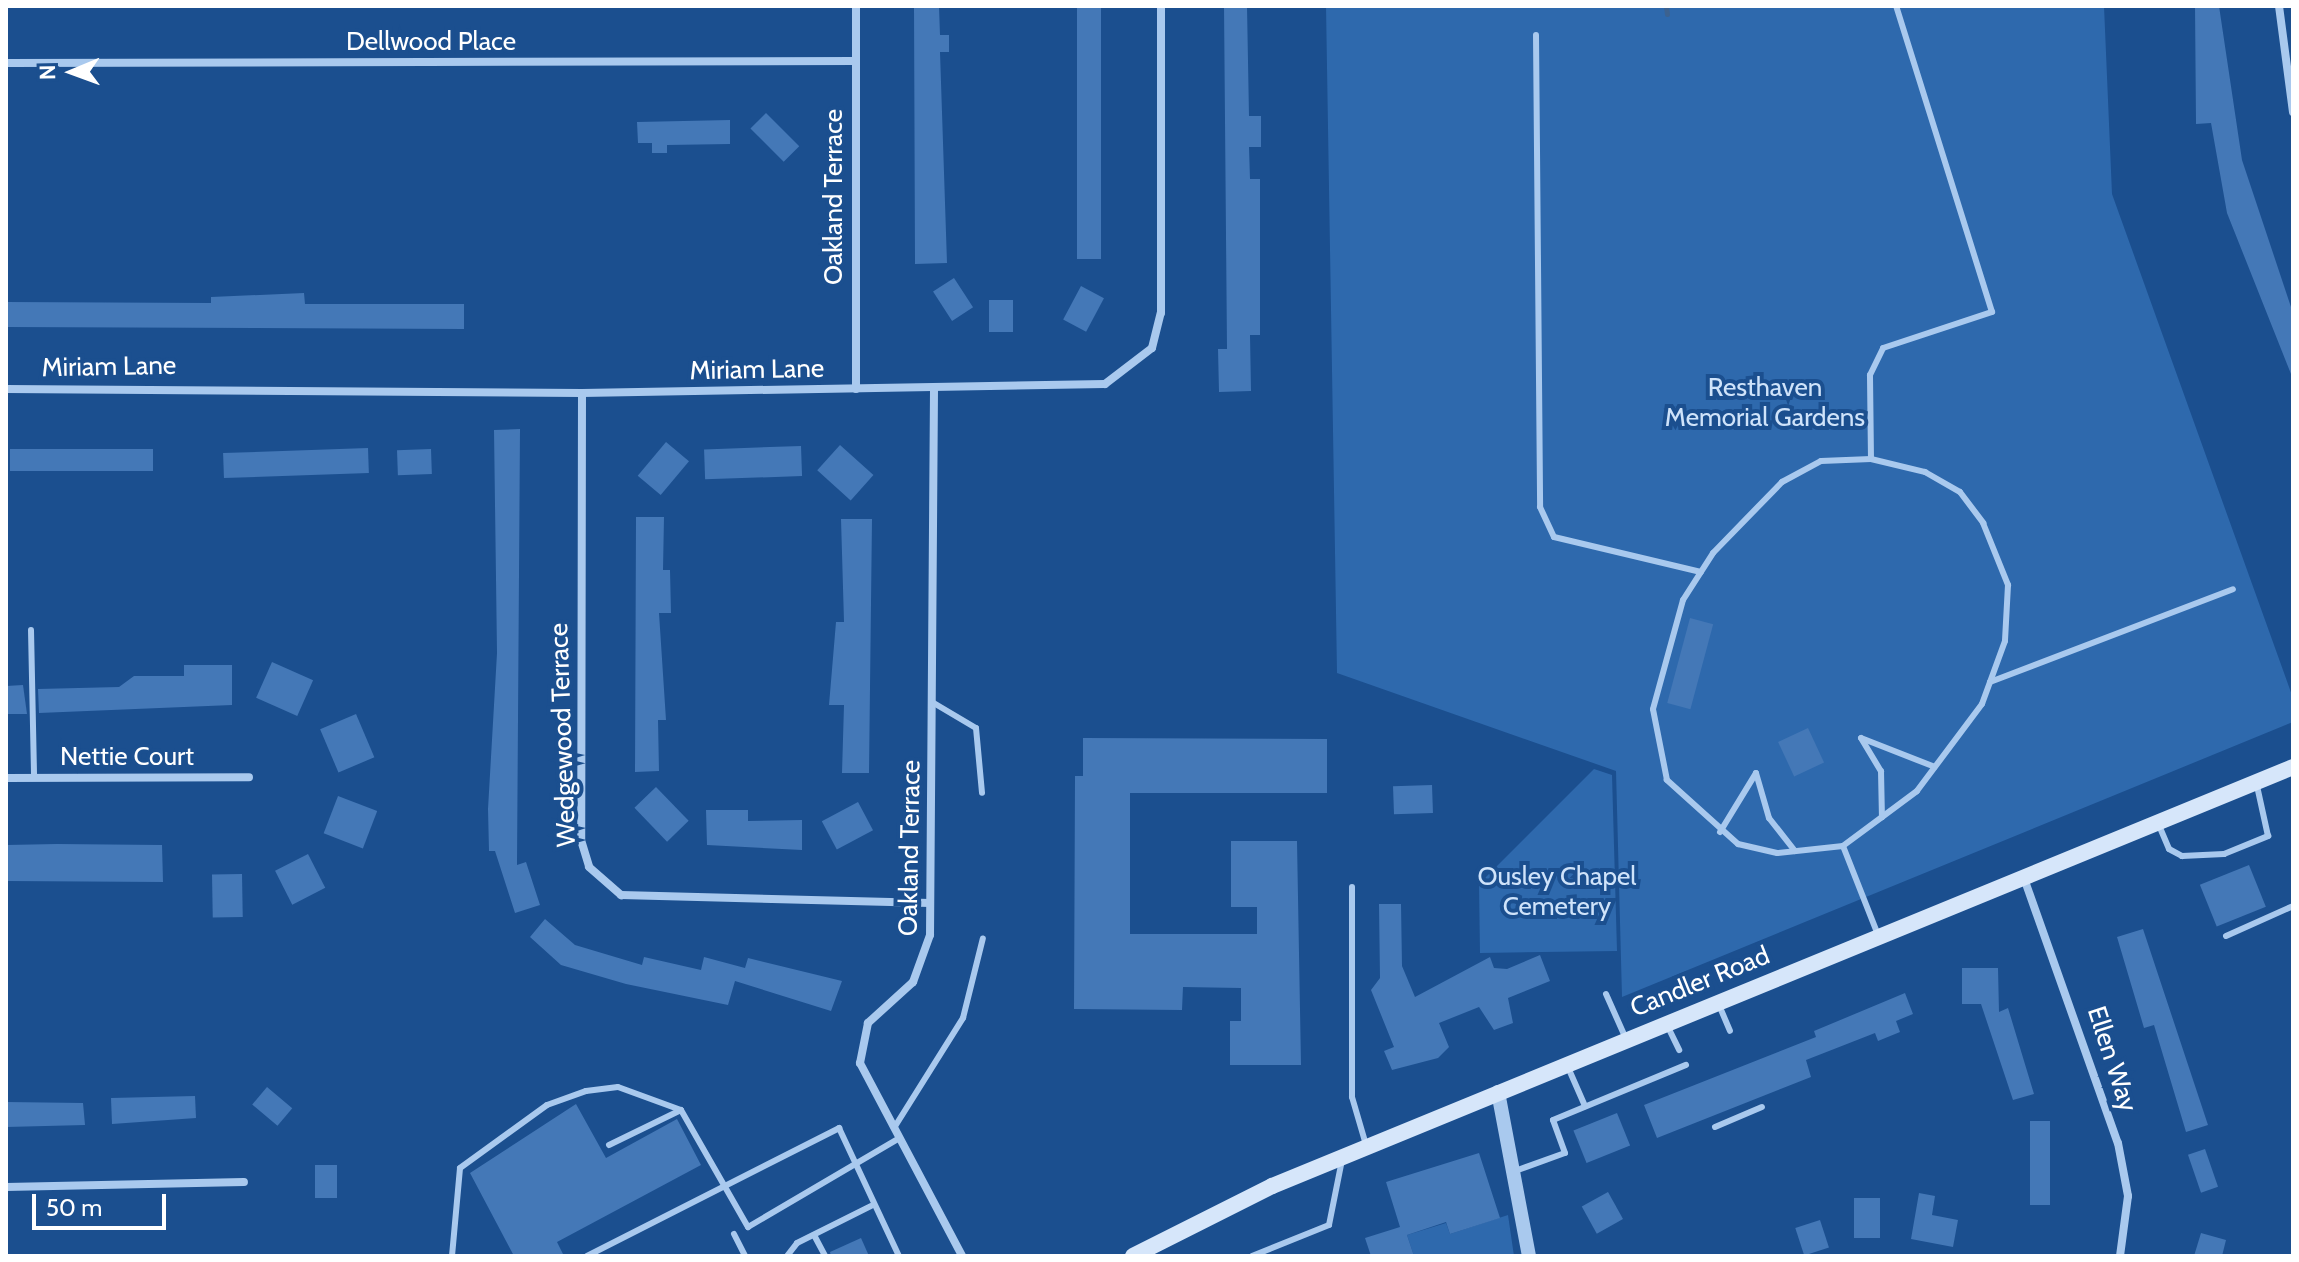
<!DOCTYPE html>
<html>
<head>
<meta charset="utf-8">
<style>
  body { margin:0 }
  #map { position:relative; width:2299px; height:1262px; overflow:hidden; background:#1b4f8f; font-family:Cabin,sans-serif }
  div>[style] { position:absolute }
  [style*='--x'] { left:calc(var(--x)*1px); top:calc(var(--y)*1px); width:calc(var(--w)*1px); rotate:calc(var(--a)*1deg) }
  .green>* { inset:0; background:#2e69ad }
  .stream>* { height:5px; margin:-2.5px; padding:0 2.5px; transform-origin:2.5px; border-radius:2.5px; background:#3c6290 }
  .building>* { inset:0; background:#4478b7; transform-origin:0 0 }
  .service>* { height:6px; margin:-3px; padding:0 3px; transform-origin:3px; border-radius:3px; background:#a9c9ee }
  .minor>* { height:8px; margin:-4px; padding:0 4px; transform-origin:4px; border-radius:4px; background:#a9c9ee }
  .tertiary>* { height:14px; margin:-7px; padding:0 7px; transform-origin:7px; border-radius:7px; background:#a9c9ee }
  .secondary>* { height:16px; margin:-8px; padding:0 8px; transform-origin:8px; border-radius:8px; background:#d6e6fa }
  span { translate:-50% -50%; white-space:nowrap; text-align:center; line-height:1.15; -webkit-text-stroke:8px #1b4f8f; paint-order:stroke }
  .street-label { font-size:26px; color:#fff }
  .park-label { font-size:26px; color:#cfe3fa }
  .frame { position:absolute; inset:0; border:8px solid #fff; pointer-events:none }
  .north { position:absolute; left:32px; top:32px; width:80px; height:80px; -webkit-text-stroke:6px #1b4f8f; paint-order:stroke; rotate:269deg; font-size:22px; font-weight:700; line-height:32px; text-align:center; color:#fff }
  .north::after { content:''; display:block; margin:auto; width:28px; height:36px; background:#fff; clip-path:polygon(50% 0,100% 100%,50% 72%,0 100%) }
  .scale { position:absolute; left:32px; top:1194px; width:134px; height:36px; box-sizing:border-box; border:4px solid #fff; border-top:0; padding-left:10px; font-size:24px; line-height:28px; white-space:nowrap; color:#fff; -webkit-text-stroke:6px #1b4f8f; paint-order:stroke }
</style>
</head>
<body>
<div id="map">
  <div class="green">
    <i style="clip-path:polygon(1326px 6px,2104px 6px,2112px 194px,2293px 698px,2293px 722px,1622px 997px,1616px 771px,1337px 673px)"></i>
    <i style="clip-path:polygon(1594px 769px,1612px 775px,1617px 951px,1480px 953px,1479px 884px)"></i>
    <i style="clip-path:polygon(1508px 1215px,1514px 1256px,1414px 1256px,1407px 1235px,1446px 1223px,1450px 1234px)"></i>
  </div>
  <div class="stream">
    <i style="--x:1666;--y:6;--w:8;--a:83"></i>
  </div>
  <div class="building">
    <i style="clip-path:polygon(914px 6px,939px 6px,940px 35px,949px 35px,949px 52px,940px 52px,947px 263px,915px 264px)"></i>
    <i style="left:1077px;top:6px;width:24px;height:253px"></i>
    <i style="clip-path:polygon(1224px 6px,1247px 6px,1249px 116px,1261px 116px,1261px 147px,1249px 147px,1250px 179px,1260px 179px,1260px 335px,1250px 335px,1251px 391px,1219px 392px,1218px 349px,1227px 349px)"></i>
    <i style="clip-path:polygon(2195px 6px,2219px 6px,2242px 160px,2293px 313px,2293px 379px,2227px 213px,2211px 123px,2196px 124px)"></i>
    <i style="left:766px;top:113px;width:47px;height:22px;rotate:45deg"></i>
    <i style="clip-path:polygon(730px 120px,730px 144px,667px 145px,667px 153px,652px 153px,652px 143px,638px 143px,637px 122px)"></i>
    <i style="left:954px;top:278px;width:35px;height:25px;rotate:57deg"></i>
    <i style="left:1081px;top:286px;width:26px;height:38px;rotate:28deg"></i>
    <i style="clip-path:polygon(304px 293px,305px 304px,464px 304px,464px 329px,6px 327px,6px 302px,211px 303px,211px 297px)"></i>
    <i style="left:1013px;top:300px;width:32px;height:24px;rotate:90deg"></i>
    <i style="clip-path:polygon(520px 429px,517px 865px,526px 862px,540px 905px,515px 913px,495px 851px,489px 851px,488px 809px,497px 653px,494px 430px)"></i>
    <i style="left:666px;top:442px;width:30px;height:44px;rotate:40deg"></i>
    <i style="left:840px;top:445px;width:45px;height:34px;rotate:42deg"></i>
    <i style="left:801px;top:446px;width:30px;height:97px;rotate:88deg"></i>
    <i style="left:368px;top:448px;width:25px;height:145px;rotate:88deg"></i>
    <i style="left:10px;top:449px;width:143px;height:22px"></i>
    <i style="left:431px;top:449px;width:25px;height:34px;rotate:88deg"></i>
    <i style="clip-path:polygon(636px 517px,664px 517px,663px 570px,670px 570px,671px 613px,659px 613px,666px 720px,658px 720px,659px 771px,635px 772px)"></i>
    <i style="clip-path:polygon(841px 519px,872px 519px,869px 773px,842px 773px,844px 705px,829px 705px,836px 622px,844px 622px)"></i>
    <i style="left:1690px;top:618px;width:24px;height:88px;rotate:15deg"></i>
    <i style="left:272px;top:662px;width:45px;height:39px;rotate:24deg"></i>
    <i style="clip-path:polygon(184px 665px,232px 665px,232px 705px,39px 713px,38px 689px,119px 687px,134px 676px,184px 676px)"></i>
    <i style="clip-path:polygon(23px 685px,27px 714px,6px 714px,6px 686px)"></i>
    <i style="left:356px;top:714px;width:47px;height:39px;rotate:67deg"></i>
    <i style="left:1808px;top:728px;width:38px;height:33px;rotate:65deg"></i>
    <i style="clip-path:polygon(1083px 738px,1327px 739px,1327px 793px,1130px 793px,1130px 934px,1257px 934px,1257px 907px,1231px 907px,1231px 841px,1297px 841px,1301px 1065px,1230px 1065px,1230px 1021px,1241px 1021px,1241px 988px,1183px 987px,1182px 1010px,1074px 1009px,1075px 776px,1083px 776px)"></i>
    <i style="left:1432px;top:785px;width:28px;height:39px;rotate:88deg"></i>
    <i style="left:656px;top:787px;width:47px;height:30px;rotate:46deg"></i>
    <i style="left:338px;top:796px;width:42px;height:40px;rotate:21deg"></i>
    <i style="left:858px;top:802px;width:32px;height:41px;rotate:62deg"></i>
    <i style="clip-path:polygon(706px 810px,748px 810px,748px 821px,802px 820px,802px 850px,707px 845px)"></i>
    <i style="clip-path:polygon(57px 844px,162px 845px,163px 882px,6px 881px,6px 845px)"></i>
    <i style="left:308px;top:854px;width:38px;height:37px;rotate:63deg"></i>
    <i style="left:2249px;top:865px;width:45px;height:53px;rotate:68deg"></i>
    <i style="left:242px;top:874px;width:43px;height:30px;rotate:89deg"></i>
    <i style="clip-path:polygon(1379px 904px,1401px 904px,1402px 966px,1415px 997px,1490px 957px,1494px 968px,1507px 969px,1540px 955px,1550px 981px,1508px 998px,1513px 1023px,1494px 1030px,1479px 1007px,1439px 1023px,1449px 1047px,1438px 1058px,1392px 1070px,1384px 1051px,1394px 1047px,1371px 990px,1380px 978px)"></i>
    <i style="clip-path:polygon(545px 919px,575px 945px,642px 965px,644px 957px,701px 970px,704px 957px,745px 968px,748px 958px,842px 981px,831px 1011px,735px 981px,728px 1005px,626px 984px,561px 965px,530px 937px)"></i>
    <i style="clip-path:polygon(2143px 929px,2208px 1125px,2186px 1132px,2154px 1025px,2144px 1028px,2117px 937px)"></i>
    <i style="clip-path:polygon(1962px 968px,1998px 968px,1999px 1012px,2008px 1008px,2034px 1094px,2013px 1100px,1981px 1004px,1962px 1004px)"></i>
    <i style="clip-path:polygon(1905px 993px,1913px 1014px,1896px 1021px,1900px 1032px,1878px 1041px,1875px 1033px,1806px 1060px,1811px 1077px,1657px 1138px,1644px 1105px,1816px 1037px,1814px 1031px)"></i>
    <i style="left:267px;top:1087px;width:33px;height:23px;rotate:40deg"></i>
    <i style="clip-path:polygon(195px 1096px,196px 1118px,112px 1124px,111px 1098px)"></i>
    <i style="clip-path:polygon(6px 1102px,83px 1103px,85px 1125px,6px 1127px)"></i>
    <i style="clip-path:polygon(576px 1104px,606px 1158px,677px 1119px,701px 1165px,557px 1242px,564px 1256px,514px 1256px,470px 1173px)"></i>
    <i style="left:1617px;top:1113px;width:35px;height:47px;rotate:68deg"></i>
    <i style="left:2030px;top:1121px;width:20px;height:84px"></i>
    <i style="left:2205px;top:1149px;width:40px;height:18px;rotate:71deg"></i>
    <i style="clip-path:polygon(1479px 1153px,1500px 1218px,1450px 1234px,1446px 1222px,1407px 1235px,1414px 1256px,1371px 1256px,1365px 1238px,1400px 1227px,1386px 1182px)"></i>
    <i style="left:337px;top:1165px;width:33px;height:22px;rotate:90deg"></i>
    <i style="left:1608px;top:1192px;width:31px;height:30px;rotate:61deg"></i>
    <i style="clip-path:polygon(1919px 1193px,1935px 1196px,1932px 1215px,1958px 1220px,1953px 1247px,1911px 1239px)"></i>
    <i style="left:1854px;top:1198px;width:26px;height:40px"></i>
    <i style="left:1820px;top:1220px;width:29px;height:26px;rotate:72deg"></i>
    <i style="clip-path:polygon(2201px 1233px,2226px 1240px,2222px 1256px,2194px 1256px)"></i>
    <i style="clip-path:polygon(861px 1238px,869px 1256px,831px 1256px,830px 1252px)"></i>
  </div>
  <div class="service">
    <i style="--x:1536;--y:35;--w:472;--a:89.5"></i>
    <i style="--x:1540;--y:507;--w:33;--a:65"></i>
    <i style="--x:1554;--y:537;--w:151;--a:13.4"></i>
    <i style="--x:1871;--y:459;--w:56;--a:13.5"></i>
    <i style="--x:1925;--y:472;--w:40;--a:29.7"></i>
    <i style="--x:1960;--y:492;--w:39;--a:53"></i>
    <i style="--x:1983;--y:523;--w:67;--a:68"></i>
    <i style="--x:2008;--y:585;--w:56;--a:93.1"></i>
    <i style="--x:2005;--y:641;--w:67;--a:110.1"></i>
    <i style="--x:1982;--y:704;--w:109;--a:126.8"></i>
    <i style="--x:1917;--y:791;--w:44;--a:143.4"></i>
    <i style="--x:1882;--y:817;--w:49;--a:143.4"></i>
    <i style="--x:1843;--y:846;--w:66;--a:173.9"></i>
    <i style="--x:1777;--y:853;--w:40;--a:-167"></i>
    <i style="--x:1738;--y:844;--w:96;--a:-138"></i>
    <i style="--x:1667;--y:780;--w:72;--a:-101.2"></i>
    <i style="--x:1653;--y:709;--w:113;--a:-74.6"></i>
    <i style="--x:1683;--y:600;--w:56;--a:-57.4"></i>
    <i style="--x:1713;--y:553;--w:99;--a:-45.8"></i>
    <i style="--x:1782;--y:482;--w:44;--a:-28.3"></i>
    <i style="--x:1821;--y:461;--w:50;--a:-2.3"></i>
    <i style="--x:1871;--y:459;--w:84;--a:-90.7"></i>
    <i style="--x:1870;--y:375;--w:30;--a:-64"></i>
    <i style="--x:1883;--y:348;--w:115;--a:-18.3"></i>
    <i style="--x:1992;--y:312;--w:321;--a:-107.4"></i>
    <i style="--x:31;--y:630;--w:148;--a:88.8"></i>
    <i style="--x:1990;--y:682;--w:260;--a:-20.9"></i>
    <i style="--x:932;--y:702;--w:51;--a:30.6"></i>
    <i style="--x:976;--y:728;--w:65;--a:84.7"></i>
    <i style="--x:1861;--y:738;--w:39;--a:59"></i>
    <i style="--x:1881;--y:771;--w:46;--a:88.8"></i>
    <i style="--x:1861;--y:738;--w:79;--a:21.4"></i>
    <i style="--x:2158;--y:823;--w:28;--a:67"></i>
    <i style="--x:2169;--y:849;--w:15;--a:28"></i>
    <i style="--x:2182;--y:856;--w:42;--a:-2.7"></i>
    <i style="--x:2224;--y:854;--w:48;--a:-22.2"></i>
    <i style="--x:2268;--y:836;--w:51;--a:-102.4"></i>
    <i style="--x:1720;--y:832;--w:69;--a:-58.6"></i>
    <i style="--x:1756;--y:773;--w:47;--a:73.9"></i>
    <i style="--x:1769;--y:818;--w:42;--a:51.8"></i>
    <i style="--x:1843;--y:846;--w:96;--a:68.5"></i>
    <i style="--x:1352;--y:887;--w:210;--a:90"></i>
    <i style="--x:1352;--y:1097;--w:50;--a:73.7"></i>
    <i style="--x:2226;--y:936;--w:73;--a:-24.1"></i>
    <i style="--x:1606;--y:994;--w:49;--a:66"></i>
    <i style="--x:1719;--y:1005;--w:28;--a:67"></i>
    <i style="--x:1667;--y:1025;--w:28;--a:64"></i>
    <i style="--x:1567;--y:1065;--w:45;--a:66.3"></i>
    <i style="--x:1715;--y:1127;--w:51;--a:-23.1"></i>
    <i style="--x:894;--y:1128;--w:130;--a:-57.9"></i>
    <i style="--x:963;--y:1018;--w:82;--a:-76"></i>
    <i style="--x:609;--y:1145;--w:80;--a:-25.9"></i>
    <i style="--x:1515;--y:1171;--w:53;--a:-19.8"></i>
    <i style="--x:1565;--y:1153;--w:35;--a:-110"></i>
    <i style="--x:1553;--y:1120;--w:144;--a:-22.5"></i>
    <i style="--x:734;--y:1234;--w:25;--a:63"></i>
    <i style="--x:814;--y:1235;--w:24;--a:62"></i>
    <i style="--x:452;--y:1256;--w:88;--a:-84.8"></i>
    <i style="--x:460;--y:1168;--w:107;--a:-35.9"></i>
    <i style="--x:547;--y:1105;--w:41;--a:-19.7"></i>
    <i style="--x:586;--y:1091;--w:32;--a:-7"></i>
    <i style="--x:618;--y:1087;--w:67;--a:20.1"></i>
    <i style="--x:681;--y:1110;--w:135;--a:60.2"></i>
    <i style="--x:748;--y:1227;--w:174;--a:-30.4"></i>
    <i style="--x:587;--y:1256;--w:283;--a:-26.9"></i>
    <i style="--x:839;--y:1128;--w:141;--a:64.9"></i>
    <i style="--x:787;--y:1256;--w:16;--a:-52"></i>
    <i style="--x:797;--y:1243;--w:83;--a:-26.6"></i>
    <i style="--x:1252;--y:1256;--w:83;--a:-21.9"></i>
    <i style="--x:1329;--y:1225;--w:66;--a:-78.7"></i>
  </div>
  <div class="minor">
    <i style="--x:2279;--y:6;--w:107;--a:82.5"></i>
    <i style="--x:6;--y:63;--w:849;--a:-0.13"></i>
    <i style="--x:6;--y:389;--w:576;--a:0.4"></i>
    <i style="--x:582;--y:393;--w:523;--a:-0.99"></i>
    <i style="--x:1105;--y:384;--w:59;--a:-37.5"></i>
    <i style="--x:1152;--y:348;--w:36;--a:-76"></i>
    <i style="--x:1161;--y:313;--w:307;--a:-90"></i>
    <i style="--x:856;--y:389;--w:383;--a:-90"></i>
    <i style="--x:934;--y:390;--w:545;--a:90.42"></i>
    <i style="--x:930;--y:935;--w:50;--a:109.9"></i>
    <i style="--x:913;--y:982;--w:61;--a:137.7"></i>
    <i style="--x:868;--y:1023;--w:41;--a:101.3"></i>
    <i style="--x:860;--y:1063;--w:218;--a:62.1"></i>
    <i style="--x:582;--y:393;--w:447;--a:90.1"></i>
    <i style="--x:581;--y:840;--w:28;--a:73"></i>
    <i style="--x:589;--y:867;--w:43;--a:41.2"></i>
    <i style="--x:621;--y:895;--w:309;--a:1.5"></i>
    <i style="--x:6;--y:778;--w:243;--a:-0.2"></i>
    <i style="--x:2025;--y:881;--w:278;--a:70.5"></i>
    <i style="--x:2118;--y:1143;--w:54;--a:79.3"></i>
    <i style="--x:2128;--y:1196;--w:61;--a:97.6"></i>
    <i style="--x:6;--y:1187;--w:238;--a:-1.2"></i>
  </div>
  <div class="tertiary">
    <i style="--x:1498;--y:1092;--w:167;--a:79.3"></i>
  </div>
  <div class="secondary">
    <i style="--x:1133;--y:1256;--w:156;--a:-26.7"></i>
    <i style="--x:1272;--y:1186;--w:1104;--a:-22.31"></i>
  </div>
  <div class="street-label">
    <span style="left:431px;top:42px">Dellwood Place</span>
    <span style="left:834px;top:197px;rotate:-90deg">Oakland Terrace</span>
    <span style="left:109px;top:367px;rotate:-1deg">Miriam Lane</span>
    <span style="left:757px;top:370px;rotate:-1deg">Miriam Lane</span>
    <span style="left:563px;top:735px;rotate:-92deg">Wedgewood Terrace</span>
    <span style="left:127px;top:757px">Nettie Court</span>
    <span style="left:910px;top:848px;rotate:-89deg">Oakland Terrace</span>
    <span style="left:1700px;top:982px;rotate:-22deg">Candler Road</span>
    <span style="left:2112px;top:1059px;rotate:72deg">Ellen Way</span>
  </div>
  <div class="park-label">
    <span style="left:1765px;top:403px">Resthaven<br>Memorial Gardens</span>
    <span style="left:1557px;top:892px">Ousley Chapel<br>Cemetery</span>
  </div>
  <div class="frame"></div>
  <div class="north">N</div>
  <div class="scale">50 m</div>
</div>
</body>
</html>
